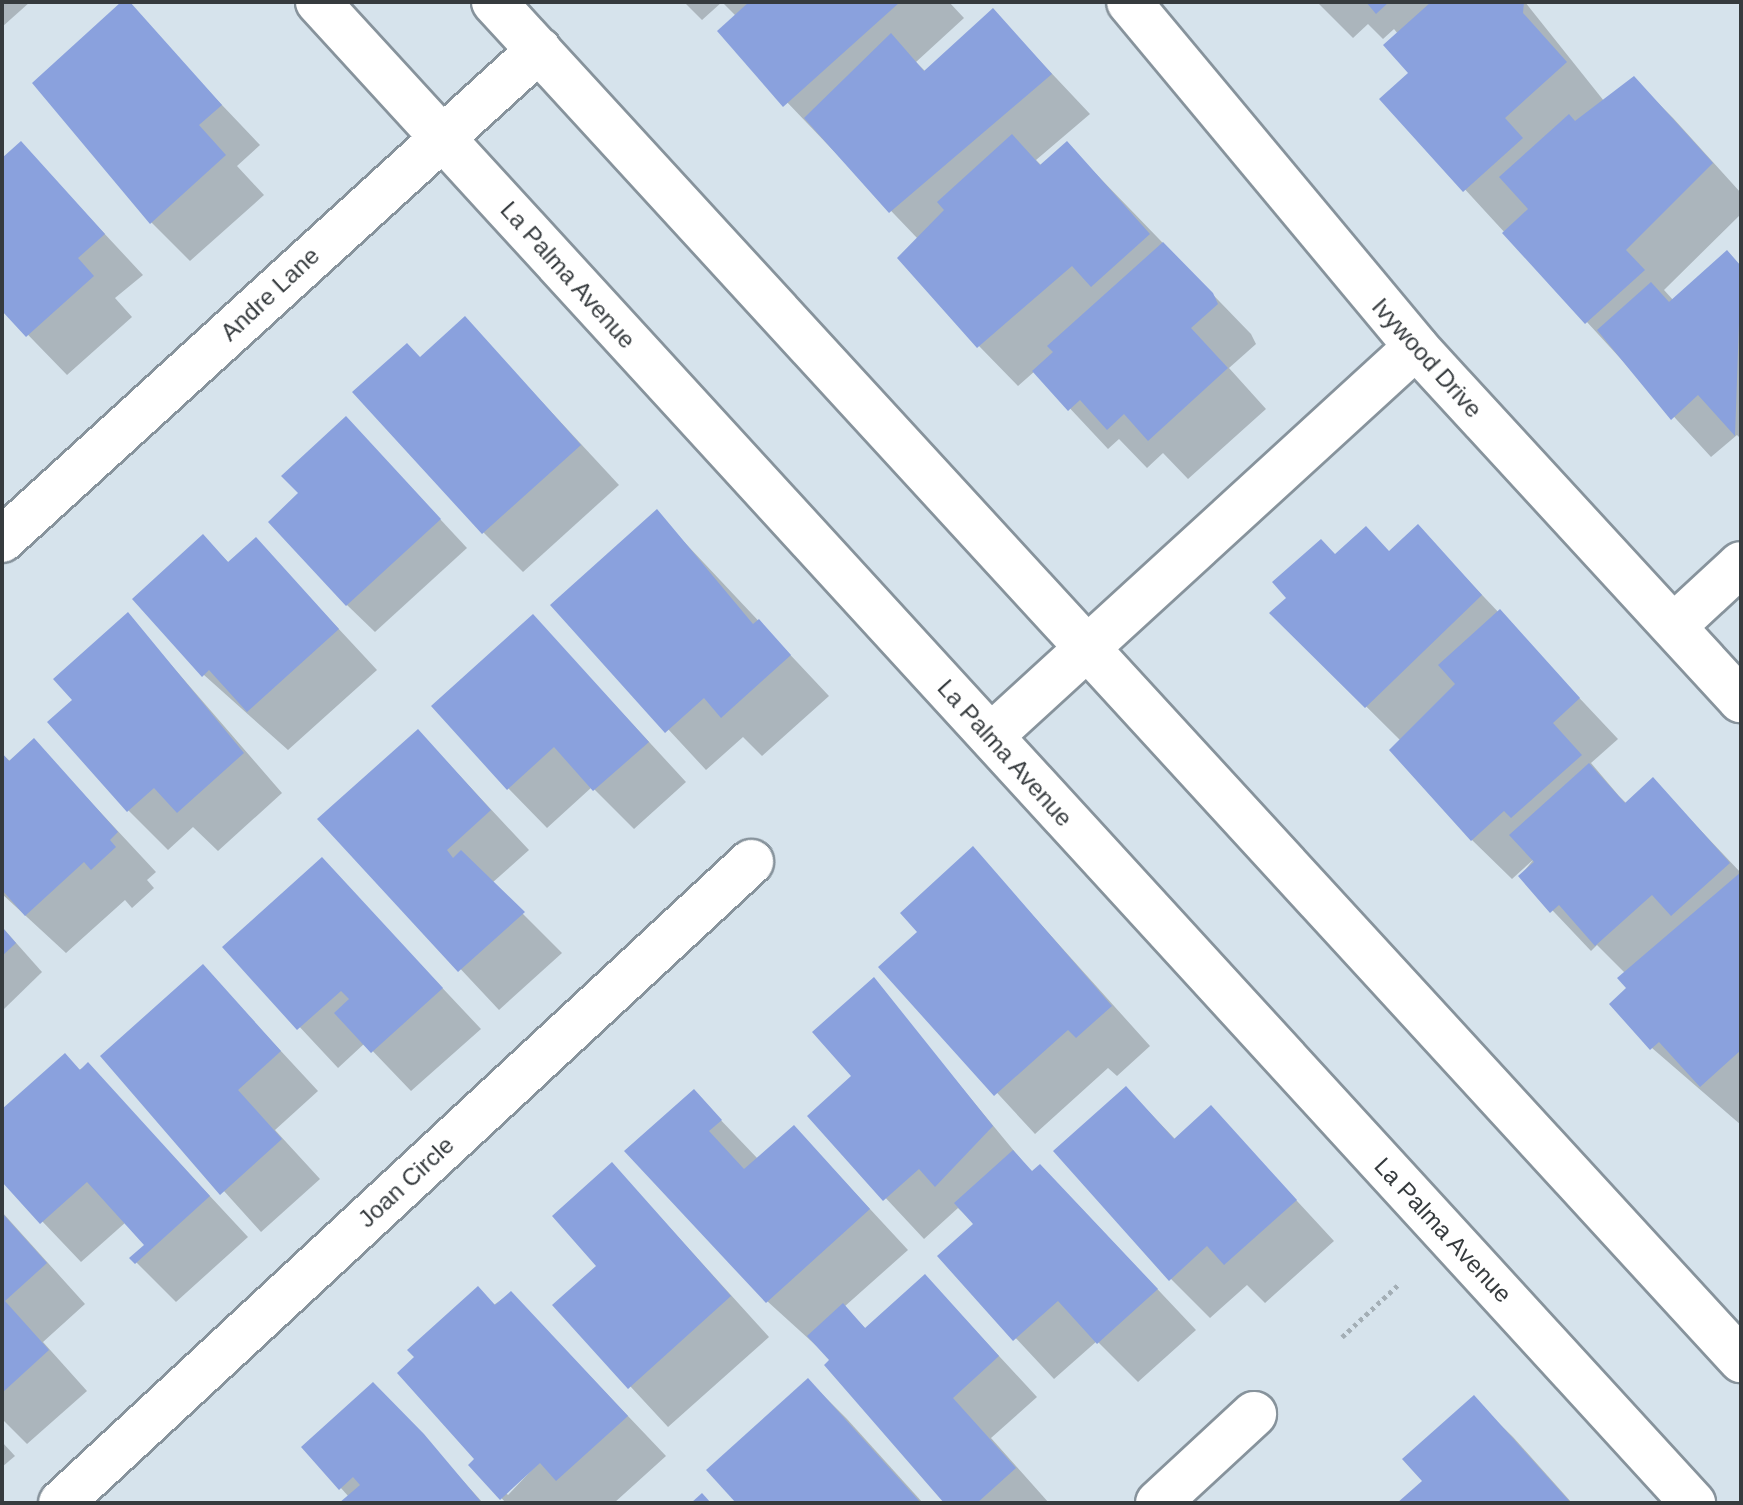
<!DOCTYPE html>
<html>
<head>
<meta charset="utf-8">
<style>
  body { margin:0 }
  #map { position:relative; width:1743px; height:1505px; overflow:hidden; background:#d6e3ec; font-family:Helvetica,sans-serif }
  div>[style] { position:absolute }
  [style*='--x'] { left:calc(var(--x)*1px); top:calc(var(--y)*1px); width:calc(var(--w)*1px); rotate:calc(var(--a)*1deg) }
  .shadow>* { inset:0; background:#0003 }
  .building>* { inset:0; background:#8aa1dd }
  .path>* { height:5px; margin-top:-2.5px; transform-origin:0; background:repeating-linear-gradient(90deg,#a3aeb5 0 4px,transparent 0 8px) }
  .roads { filter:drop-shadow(2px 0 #87939c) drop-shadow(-2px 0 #87939c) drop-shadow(0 2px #87939c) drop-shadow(0 -2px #87939c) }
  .minor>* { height:44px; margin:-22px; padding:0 22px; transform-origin:22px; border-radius:22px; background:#fff }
  .primary>* { height:44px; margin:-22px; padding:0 22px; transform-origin:22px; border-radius:22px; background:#fff }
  span { translate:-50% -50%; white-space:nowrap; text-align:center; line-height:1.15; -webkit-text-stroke:7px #fff; paint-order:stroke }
  .street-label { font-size:24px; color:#363b3e }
  .frame { position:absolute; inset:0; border:4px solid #363b3e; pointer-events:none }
</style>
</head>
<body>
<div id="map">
  <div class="shadow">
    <i style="clip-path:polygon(2px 2px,30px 2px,2px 27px)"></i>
    <i style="clip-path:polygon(124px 2px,260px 145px,237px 166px,264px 195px,190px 261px,151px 222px)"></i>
    <i style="clip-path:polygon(684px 2px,949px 2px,964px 18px,916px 62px,926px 72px,993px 11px,1090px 114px,1036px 160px,1042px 166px,1067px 144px,1251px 334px,1256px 344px,1229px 368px,1266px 409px,1188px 479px,1163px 453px,1147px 468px,1119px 439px,1108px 449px,1035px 371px,1018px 386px,979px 346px,918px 239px,719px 31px,736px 16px,722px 2px,702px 20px)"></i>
    <i style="clip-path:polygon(1317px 2px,1525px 2px,1604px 101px,1634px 79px,1673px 118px,1741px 193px,1741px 214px,1664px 290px,1674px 301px,1727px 253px,1741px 267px,1741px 439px,1737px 435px,1711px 457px,1382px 99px,1411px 73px,1398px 34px,1394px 29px,1383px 39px,1368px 24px,1353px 38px)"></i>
    <i style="clip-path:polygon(21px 144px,143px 275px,115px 298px,132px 317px,67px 375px,2px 308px,2px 161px)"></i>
    <i style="clip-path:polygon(465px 319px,619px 485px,523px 572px,483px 532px,420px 359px)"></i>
    <i style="clip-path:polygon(346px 418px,467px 548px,375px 632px,347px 605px,301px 493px)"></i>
    <i style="clip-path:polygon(656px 512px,829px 696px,762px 756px,743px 737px,706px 770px,553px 605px)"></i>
    <i style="clip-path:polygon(1418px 527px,1618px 739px,1591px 763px,1619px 796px,1627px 804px,1653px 780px,1741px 873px,1741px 1125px,1652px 1048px,1625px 973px,1597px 945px,1591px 951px,1520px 876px,1534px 859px,1512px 879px,1472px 840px,1401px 741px,1272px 613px,1336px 556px,1390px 552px)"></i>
    <i style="clip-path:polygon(203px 537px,230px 564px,256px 540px,377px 670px,288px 750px,204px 675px)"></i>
    <i style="clip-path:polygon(128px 615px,282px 793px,218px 851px,193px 827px,168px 850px,128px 810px,75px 700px)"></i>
    <i style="clip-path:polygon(533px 616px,686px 782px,634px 829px,592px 787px,547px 828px,508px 788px)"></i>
    <i style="clip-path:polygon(418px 731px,529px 850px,492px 883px,562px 953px,499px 1010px,320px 819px)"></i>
    <i style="clip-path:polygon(34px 741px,156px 872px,147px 880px,154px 888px,132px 908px,125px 900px,66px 953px,2px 894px,2px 754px,11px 762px)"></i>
    <i style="clip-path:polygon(973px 849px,1150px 1046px,1117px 1076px,1108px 1068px,1035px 1134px,881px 967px,920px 932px)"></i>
    <i style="clip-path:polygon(322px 860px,481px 1029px,411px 1091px,365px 1043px,338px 1068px,225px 947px)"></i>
    <i style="clip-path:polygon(2px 927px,42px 972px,2px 1011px)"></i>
    <i style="clip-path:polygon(203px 967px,318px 1091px,275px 1130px,320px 1179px,261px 1232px,103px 1057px)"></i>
    <i style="clip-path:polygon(873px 980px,1029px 1169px,1079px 1206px,1196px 1330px,1138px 1382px,1097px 1341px,1054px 1379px,940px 1257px,976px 1225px,958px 1208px,924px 1239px,810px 1117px,854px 1076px)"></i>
    <i style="clip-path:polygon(88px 1065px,248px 1237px,176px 1302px,132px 1258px,147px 1245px,126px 1222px,81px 1262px,2px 1179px,2px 1112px)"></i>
    <i style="clip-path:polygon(1126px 1088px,1176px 1140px,1211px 1108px,1334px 1241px,1265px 1303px,1247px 1285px,1210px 1318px,1171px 1279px)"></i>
    <i style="clip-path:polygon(693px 1091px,758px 1159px,794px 1127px,908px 1250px,844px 1307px,866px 1329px,925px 1276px,1037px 1397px,991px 1438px,1049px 1503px,945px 1503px,832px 1360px,767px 1301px)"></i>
    <i style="clip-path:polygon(612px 1164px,769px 1337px,668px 1427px,555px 1305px,599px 1266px)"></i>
    <i style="clip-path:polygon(2px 1212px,85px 1304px,43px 1342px,87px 1391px,27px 1444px,2px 1419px)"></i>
    <i style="clip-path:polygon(evenodd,511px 1293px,666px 1456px,614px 1503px,506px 1503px,471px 1465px,477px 1459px,417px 1358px,511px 1293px,546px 1455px,508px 1495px,505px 1492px,546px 1455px)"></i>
    <i style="clip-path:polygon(808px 1380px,847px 1419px,923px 1503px,739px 1503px)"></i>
    <i style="clip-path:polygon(1473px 1398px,1513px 1437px,1572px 1503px,1400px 1503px,1424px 1481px)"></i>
    <i style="clip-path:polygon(412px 1424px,483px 1503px,342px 1503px,349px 1497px,304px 1447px)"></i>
    <i style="clip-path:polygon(2px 1442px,15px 1456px,2px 1467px)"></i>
  </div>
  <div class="building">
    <i style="clip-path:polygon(121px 2px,130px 2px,222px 105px,199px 125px,226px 155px,150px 224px,32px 83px)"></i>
    <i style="clip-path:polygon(749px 2px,900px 2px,783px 107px,717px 31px)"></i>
    <i style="clip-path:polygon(1366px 2px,1389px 2px,1376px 14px)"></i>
    <i style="clip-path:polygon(1431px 2px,1524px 2px,1523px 13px,1567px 62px,1505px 118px,1523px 138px,1463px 192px,1379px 99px,1408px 73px,1383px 45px)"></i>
    <i style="clip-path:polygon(993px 8px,1052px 74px,889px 213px,804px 118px,891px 33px,924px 71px)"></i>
    <i style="clip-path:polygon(1634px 76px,1713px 163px,1626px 250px,1645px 270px,1585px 324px,1502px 233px,1528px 209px,1499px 177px,1569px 114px,1575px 121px)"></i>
    <i style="clip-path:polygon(1012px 134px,1040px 165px,1067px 141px,1150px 234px,1091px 287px,1072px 266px,977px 348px,897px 258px,944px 210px,937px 202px)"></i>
    <i style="clip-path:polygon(21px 141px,105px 234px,78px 258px,94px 276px,26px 337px,2px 311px,2px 158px)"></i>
    <i style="clip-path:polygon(1163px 242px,1213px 293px,1218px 304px,1191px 328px,1228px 368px,1148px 441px,1124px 414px,1107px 430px,1080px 400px,1068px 411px,1032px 371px,1053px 352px,1047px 346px)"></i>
    <i style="clip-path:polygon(1727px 250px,1741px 266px,1735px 436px,1698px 395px,1671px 420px,1597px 330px,1651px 282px,1669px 302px)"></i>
    <i style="clip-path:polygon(465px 316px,581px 445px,482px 534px,352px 392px,407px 343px,420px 357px)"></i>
    <i style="clip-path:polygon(346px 416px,441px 519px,346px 606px,268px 522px,298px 493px,281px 476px)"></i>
    <i style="clip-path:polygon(657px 509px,753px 624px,759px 619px,791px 655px,721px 718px,704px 698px,665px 733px,550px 605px)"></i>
    <i style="clip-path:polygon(1418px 524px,1482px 595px,1365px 708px,1269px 613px,1286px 598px,1272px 582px,1321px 539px,1335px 554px,1366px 526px,1389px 551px)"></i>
    <i style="clip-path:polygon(203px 534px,228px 562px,256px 537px,339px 629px,247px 712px,209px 670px,202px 677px,132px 599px)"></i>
    <i style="clip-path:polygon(1500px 609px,1580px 698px,1553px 723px,1582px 755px,1511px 818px,1504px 811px,1471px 841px,1389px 750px,1455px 684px,1438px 665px)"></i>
    <i style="clip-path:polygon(128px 612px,244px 753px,177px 813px,154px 788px,127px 812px,47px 722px,72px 700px,53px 679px)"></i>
    <i style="clip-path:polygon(533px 614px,649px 742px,593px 791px,554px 747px,507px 790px,431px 706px)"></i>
    <i style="clip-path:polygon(418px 729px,491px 810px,447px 850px,453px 858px,461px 850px,525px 912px,458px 972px,317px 819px)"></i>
    <i style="clip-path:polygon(34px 738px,118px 832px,110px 840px,116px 847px,91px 870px,84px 862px,25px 916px,2px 890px,2px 753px,9px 761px)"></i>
    <i style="clip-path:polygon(1589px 763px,1625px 803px,1653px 777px,1730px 863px,1671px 916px,1652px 895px,1595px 946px,1559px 905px,1550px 913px,1518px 876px,1534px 862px,1509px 835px)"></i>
    <i style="clip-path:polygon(973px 846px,1112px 1006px,1076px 1038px,1068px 1030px,994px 1096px,878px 967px,917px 932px,900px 913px)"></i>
    <i style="clip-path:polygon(322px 857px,443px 988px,371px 1053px,334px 1013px,349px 999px,341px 991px,297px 1030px,222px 947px)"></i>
    <i style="clip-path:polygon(1741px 872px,1741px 1050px,1700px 1087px,1659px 1042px,1650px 1050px,1609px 1004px,1626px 988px,1617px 978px)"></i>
    <i style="clip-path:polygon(2px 927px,16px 943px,2px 956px)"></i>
    <i style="clip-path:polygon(203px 964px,281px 1051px,238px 1090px,282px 1139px,220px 1195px,100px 1056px)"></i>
    <i style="clip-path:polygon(874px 977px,993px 1126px,935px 1187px,919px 1169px,883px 1201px,807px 1116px,851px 1076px,812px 1032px)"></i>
    <i style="clip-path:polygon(65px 1053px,80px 1070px,88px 1062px,210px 1196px,135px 1264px,129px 1258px,144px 1245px,87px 1182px,40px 1224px,2px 1182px,2px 1109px)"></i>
    <i style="clip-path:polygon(1126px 1086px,1174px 1139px,1211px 1105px,1297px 1200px,1224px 1265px,1207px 1246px,1169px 1281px,1053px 1151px)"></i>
    <i style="clip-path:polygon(694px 1089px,722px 1120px,709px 1131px,744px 1169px,794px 1125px,870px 1209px,766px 1303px,624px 1151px)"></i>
    <i style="clip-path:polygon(1013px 1150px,1032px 1171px,1040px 1164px,1158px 1289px,1097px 1344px,1058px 1301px,1013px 1341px,937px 1256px,973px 1224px,954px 1203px)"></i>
    <i style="clip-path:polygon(612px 1162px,731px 1296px,628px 1389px,552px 1305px,596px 1266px,552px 1216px)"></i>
    <i style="clip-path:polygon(2px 1213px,47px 1263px,5px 1301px,49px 1350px,2px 1393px)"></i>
    <i style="clip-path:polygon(925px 1274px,999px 1356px,953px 1398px,1016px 1468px,977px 1503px,944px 1503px,824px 1365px,829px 1360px,807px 1336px,843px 1303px,865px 1328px)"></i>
    <i style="clip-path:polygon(478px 1286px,495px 1305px,511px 1291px,628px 1416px,556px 1481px,540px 1463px,500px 1500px,468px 1465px,474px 1459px,397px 1373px,414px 1357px,407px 1350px)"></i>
    <i style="clip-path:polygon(808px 1378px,921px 1503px,736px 1503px,706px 1470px)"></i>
    <i style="clip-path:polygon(373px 1382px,424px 1434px,482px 1503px,339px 1503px,360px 1485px,353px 1477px,339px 1490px,301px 1447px)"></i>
    <i style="clip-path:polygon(1474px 1395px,1571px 1503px,1397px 1503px,1422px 1481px,1402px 1459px)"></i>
    <i style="clip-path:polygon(702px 1493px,711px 1503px,691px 1503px)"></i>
  </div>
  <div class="path">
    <i style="--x:1342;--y:1337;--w:76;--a:-42.9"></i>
  </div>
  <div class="roads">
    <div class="minor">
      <i style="--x:1129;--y:2;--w:449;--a:50.2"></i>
      <i style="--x:1416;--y:347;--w:480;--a:47.4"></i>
      <i style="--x:2;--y:540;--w:727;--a:-42.38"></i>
      <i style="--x:1674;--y:626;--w:91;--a:-42.8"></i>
      <i style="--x:991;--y:736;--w:576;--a:-42.47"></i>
      <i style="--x:61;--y:1503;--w:942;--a:-42.89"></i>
      <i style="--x:1158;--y:1503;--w:131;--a:-42.8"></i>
    </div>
    <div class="primary">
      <i style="--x:318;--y:2;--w:2036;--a:47.51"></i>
      <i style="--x:494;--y:2;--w:1844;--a:47.44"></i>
    </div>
  </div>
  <div class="street-label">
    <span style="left:568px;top:275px;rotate:48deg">La Palma Avenue</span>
    <span style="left:270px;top:294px;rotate:-43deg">Andre Lane</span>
    <span style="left:1427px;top:358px;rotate:48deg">Ivywood Drive</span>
    <span style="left:1005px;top:753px;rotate:48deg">La Palma Avenue</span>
    <span style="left:406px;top:1182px;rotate:-43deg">Joan Circle</span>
    <span style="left:1443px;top:1230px;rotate:47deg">La Palma Avenue</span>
  </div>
  <div class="frame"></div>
</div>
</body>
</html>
